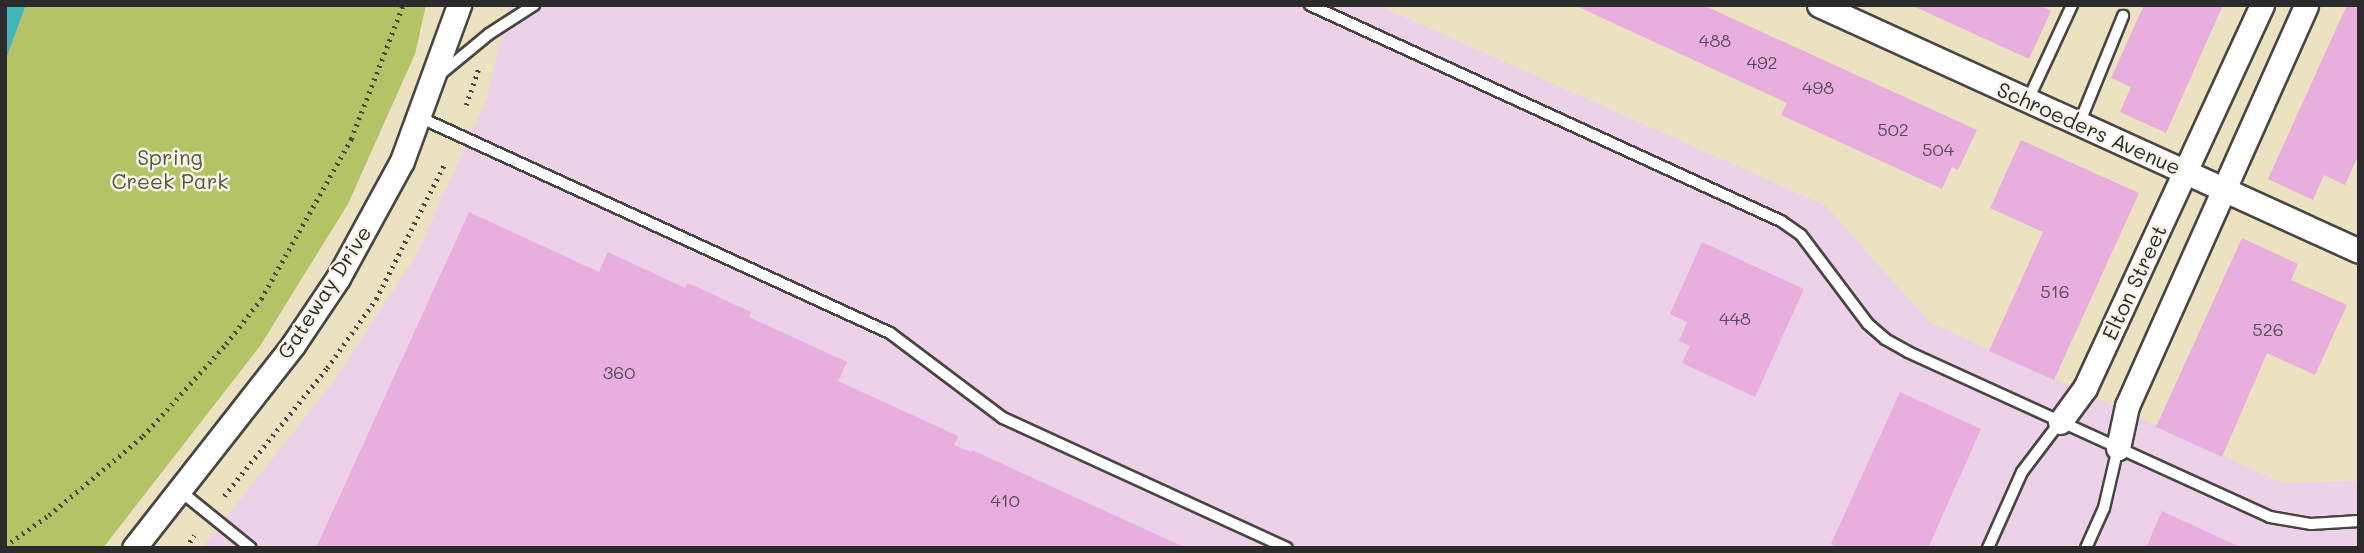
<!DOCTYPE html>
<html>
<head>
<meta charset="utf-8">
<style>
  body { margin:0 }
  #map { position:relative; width:2364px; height:553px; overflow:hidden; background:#ece2c2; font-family:Mali,sans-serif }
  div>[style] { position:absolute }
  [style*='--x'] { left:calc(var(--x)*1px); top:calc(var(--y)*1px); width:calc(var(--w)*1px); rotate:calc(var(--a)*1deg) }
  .built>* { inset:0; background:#edd1e9 }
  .green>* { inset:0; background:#b3c366 }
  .water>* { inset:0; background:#44b4bb }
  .building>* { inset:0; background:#e7aede }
  .path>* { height:4.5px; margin-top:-2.25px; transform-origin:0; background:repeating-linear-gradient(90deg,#484642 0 2px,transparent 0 7px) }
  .roads { filter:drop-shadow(2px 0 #484642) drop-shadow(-2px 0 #484642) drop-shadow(0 2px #484642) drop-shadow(0 -2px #484642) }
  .service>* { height:10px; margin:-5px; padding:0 5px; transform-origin:5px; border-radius:5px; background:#fff }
  .minor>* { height:23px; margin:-11.5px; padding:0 11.5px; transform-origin:11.5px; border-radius:11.5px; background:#fff }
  span { translate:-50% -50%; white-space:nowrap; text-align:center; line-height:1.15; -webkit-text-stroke:5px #f7f3e8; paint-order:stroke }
  .number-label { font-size:18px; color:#5a4c58 }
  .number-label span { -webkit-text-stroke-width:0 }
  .street-label { font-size:21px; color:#2b2b2b }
  .park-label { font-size:21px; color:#54593d }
  .frame { position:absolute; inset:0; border:7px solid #2b2b2b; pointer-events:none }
</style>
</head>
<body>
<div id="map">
  <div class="built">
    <i style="clip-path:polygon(509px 5px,1378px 5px,1826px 206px,1929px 322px,2283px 483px,2359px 481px,2359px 548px,202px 548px,333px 382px,417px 254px,487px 98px)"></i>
  </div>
  <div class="green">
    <i style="clip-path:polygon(26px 5px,426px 5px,415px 54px,348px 204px,260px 346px,103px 548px,5px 548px,5px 62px)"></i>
  </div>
  <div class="water">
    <i style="clip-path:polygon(5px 5px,26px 5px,5px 62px)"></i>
  </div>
  <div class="building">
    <i style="clip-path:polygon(1574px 5px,1703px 5px,1977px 130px,1958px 170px,1952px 167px,1942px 189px,1781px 115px,1787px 103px)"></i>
    <i style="clip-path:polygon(1911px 5px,2040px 5px,2051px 11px,2029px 59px)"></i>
    <i style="clip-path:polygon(2144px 5px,2223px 5px,2166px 133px,2120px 112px,2131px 87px,2111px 78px)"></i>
    <i style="clip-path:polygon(2347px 5px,2359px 5px,2359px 154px,2345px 185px,2324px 175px,2313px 200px,2268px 179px)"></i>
    <i style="clip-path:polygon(2021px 140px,2139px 193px,2054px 380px,1989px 351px,2043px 232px,1990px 208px)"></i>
    <i style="clip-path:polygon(469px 212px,599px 272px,608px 252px,685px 288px,688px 283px,751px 312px,749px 317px,847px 362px,838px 381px,958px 436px,954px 445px,971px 452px,972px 450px,1186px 548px,316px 548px)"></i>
    <i style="clip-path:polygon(2242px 238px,2298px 264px,2291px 280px,2347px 305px,2315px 375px,2267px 353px,2222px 457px,2156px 427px)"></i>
    <i style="clip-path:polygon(1702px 242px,1804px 289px,1755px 397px,1682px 363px,1690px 346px,1679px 341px,1687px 322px,1670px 314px)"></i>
    <i style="clip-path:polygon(1900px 392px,1981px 429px,1928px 548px,1838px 548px,1831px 544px)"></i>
    <i style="clip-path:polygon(2162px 511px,2242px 548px,2146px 548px)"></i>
  </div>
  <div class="path">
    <i style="--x:466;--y:105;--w:39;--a:-71"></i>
    <i style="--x:224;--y:496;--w:164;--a:-51.2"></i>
    <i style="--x:327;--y:368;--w:85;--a:-54.6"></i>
    <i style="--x:376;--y:299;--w:150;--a:-63.1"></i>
    <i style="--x:5;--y:546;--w:54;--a:-35.2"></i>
    <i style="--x:49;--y:515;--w:123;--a:-40"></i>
    <i style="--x:143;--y:436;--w:124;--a:-47.9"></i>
    <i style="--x:226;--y:344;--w:57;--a:-52.1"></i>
    <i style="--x:261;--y:299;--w:184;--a:-60.6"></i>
    <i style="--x:351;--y:139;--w:144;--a:-68.8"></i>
    <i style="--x:186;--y:548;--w:15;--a:-58"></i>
  </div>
  <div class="roads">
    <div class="service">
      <i style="--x:1310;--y:5;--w:518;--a:24.64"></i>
      <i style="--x:1781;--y:221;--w:24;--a:35"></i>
      <i style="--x:1801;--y:235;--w:111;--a:53"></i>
      <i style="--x:1868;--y:324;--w:23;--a:41"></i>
      <i style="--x:1885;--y:339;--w:26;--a:29"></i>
      <i style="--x:1908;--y:352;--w:398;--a:24.5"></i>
      <i style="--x:2270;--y:517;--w:42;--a:9.7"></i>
      <i style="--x:2311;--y:524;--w:48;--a:-3.6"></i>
      <i style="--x:437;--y:77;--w:67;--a:-39.6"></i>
      <i style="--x:489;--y:34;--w:54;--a:-32.8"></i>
      <i style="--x:2028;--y:100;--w:105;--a:-65.1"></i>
      <i style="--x:419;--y:117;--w:518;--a:24.64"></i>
      <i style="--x:890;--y:333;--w:141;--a:37"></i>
      <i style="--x:1003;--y:418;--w:312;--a:24.6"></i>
      <i style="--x:2079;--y:124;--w:117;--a:-67.8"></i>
      <i style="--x:179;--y:490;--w:92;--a:38.9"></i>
      <i style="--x:1988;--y:548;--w:83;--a:-65.9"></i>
      <i style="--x:2022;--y:472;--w:63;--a:-52.8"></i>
      <i style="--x:2086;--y:548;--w:44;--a:-65.8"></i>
      <i style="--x:2104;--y:508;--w:62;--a:-76.9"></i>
    </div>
    <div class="minor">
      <i style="--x:1819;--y:5;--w:593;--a:24.49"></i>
      <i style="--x:2060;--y:422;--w:42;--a:-53.7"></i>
      <i style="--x:2085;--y:388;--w:422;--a:-65.2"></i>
      <i style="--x:2118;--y:448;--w:43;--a:-77.9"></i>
      <i style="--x:2127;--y:406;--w:439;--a:-65.9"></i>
      <i style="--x:134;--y:548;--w:258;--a:-51.9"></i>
      <i style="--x:293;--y:345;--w:81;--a:-56.1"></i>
      <i style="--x:338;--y:278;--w:133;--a:-61.3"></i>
      <i style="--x:402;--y:161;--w:166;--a:-69.9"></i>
    </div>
  </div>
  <div class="number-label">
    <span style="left:1715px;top:40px">488</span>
    <span style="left:1762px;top:62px">492</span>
    <span style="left:1818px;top:87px">498</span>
    <span style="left:1893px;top:129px">502</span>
    <span style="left:1938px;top:149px">504</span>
    <span style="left:2055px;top:291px">516</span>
    <span style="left:1735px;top:318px">448</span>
    <span style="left:2268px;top:329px">526</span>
    <span style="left:619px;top:372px">360</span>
    <span style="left:1005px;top:500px">410</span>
  </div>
  <div class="street-label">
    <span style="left:2089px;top:128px;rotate:24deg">Schroeders Avenue</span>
    <span style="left:2134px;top:282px;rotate:-65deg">Elton Street</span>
    <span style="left:324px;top:292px;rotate:-57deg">Gateway Drive</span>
  </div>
  <div class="park-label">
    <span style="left:170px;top:169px">Spring<br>Creek Park</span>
  </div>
  <div class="frame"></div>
</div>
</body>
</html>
